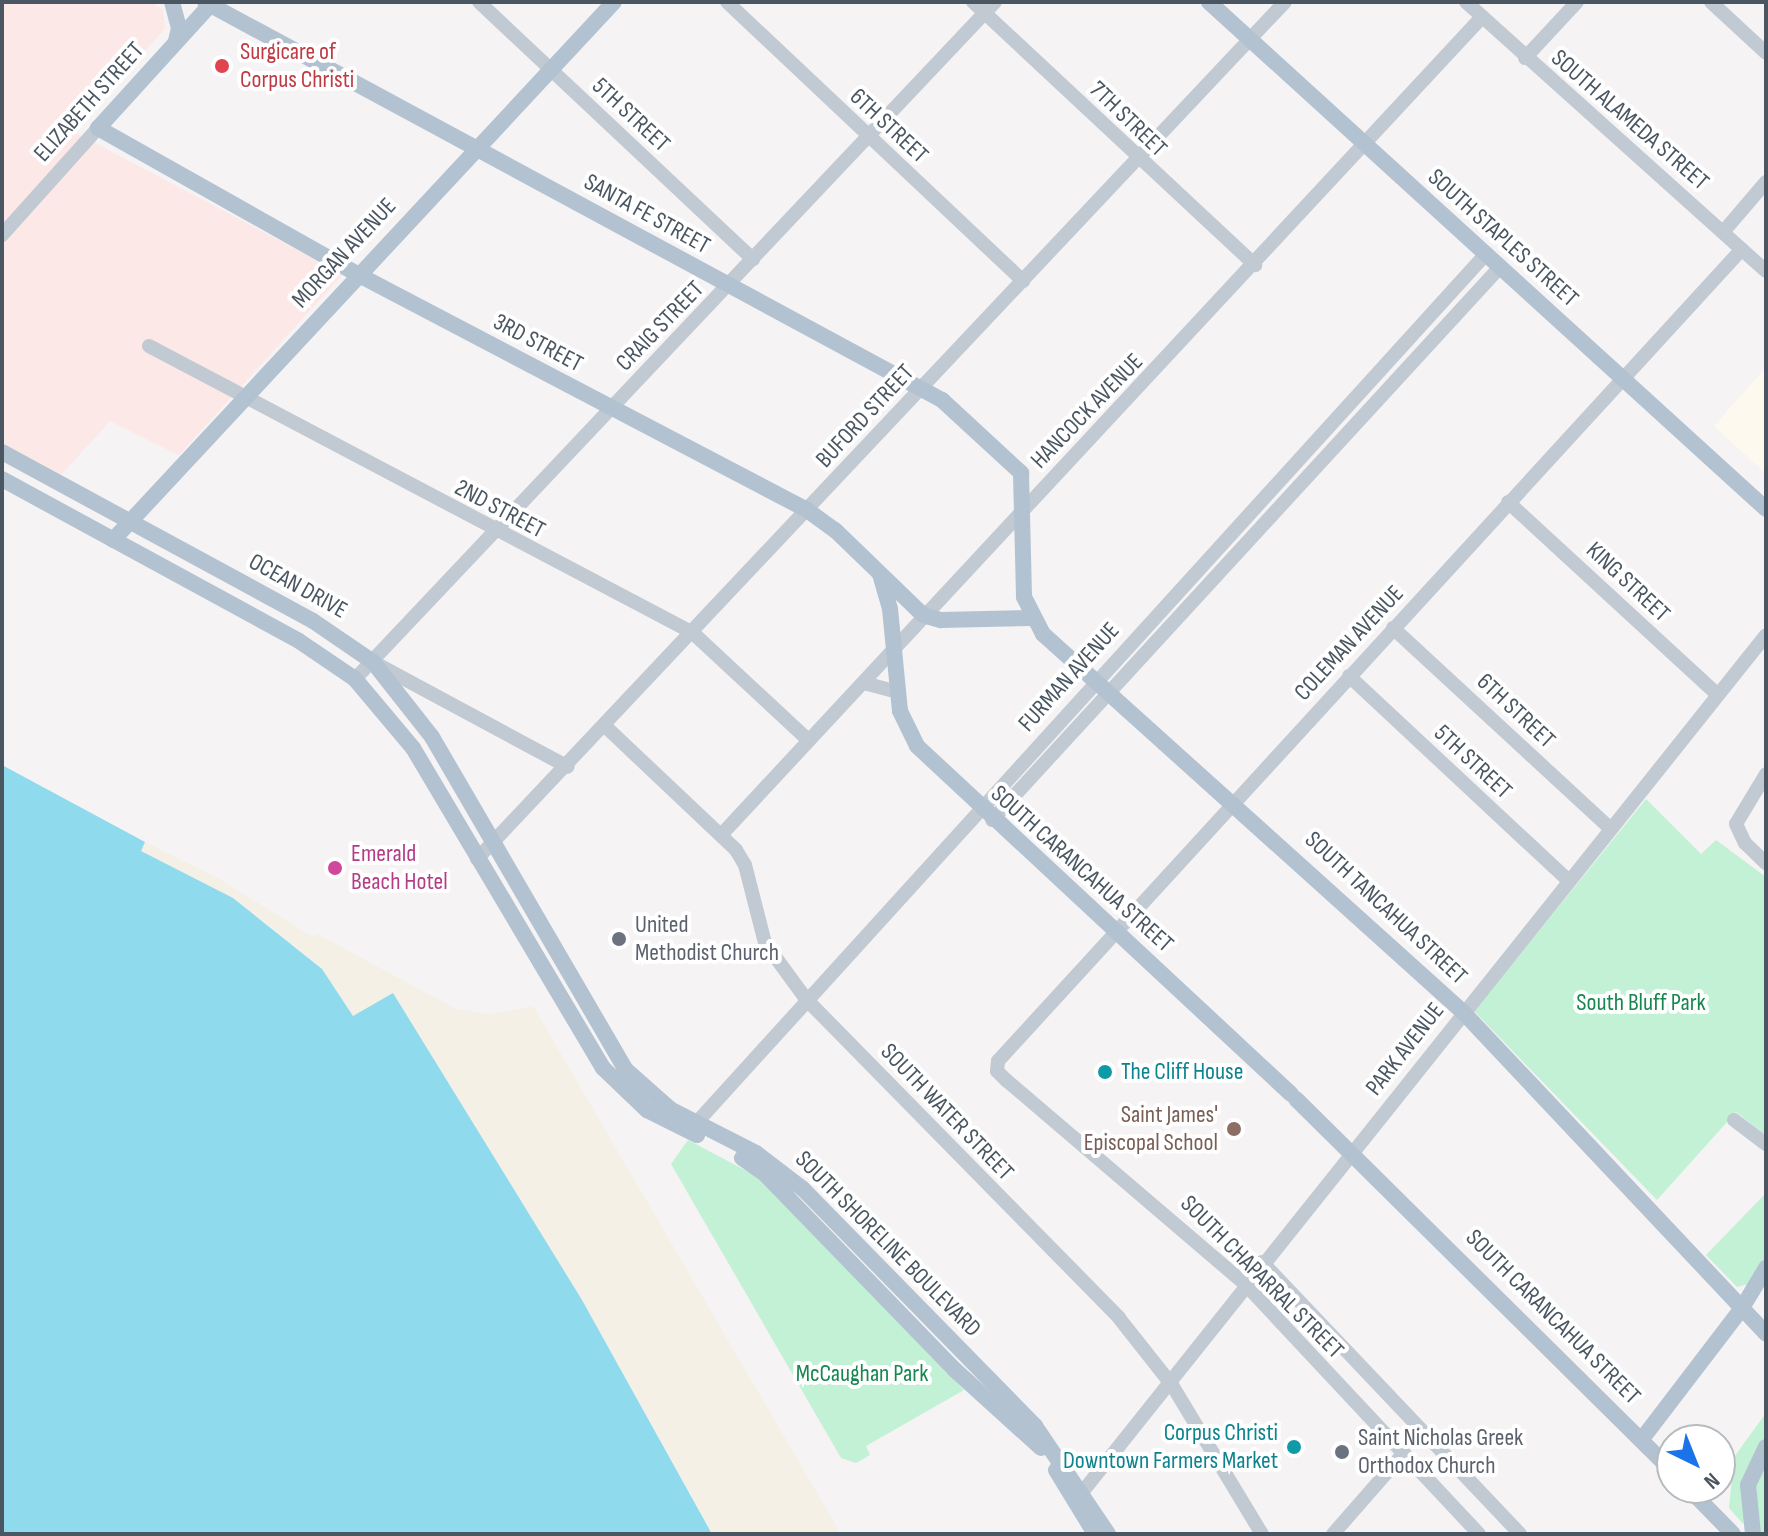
<!DOCTYPE html>
<html>
<head>
<meta charset="utf-8">
<style>
  body { margin:0 }
  #map { position:relative; width:1768px; height:1536px; overflow:hidden; background:#f5f3f3; font-family:"Sofia Sans Condensed",sans-serif }
  div>[style] { position:absolute }
  [style*='--x'] { left:calc(var(--x)*1px); top:calc(var(--y)*1px); width:calc(var(--w)*1px); rotate:calc(var(--a)*1deg) }
  .commercial>* { inset:0; background:#fdf9ef }
  .medical>* { inset:0; background:#fce8e6 }
  .green>* { inset:0; background:#c3f1d5 }
  .sand>* { inset:0; background:#f5f0e5 }
  .water>* { inset:0; background:#90daee }
  .minor>* { height:14px; margin:-7px; padding:0 7px; transform-origin:7px; border-radius:7px; background:#c1cad2 }
  .major>* { height:16px; margin:-8px; padding:0 8px; transform-origin:8px; border-radius:8px; background:#b3c2d1 }
  .dots>* { width:22px; height:22px; translate:-50% -50%; box-sizing:border-box; border:4px solid #fff; border-radius:50% }
  span { translate:-50% -50%; white-space:nowrap; text-align:center; line-height:1.15; -webkit-text-stroke:8px #fff; paint-order:stroke }
  .health-label { font-size:24px; color:#be3a42 }
  .left { translate:0 -50%; text-align:left }
  .street-label { font-size:24px; color:#4a5661 }
  .hotel-label { font-size:24px; color:#b23c85 }
  .worship-label { font-size:24px; color:#5b616d }
  .park-label { font-size:24px; color:#17864f }
  .culture-label { font-size:24px; color:#0d838f }
  .right { translate:-100% -50%; text-align:right }
  .education-label { font-size:24px; color:#785e54 }
  .frame { position:absolute; inset:0; border:4px solid #4a5661; pointer-events:none }
  .north { position:absolute; left:1656px; top:1424px; width:80px; height:80px; box-sizing:border-box; background:#fff; border:2px solid #b7bbc0; border-radius:50%; rotate:137deg; font-size:22px; font-weight:700; line-height:32px; text-align:center; color:#4a5661 }
  .north::after { content:''; display:block; margin:auto; width:28px; height:36px; background:#1a73e8; clip-path:polygon(50% 0,100% 100%,50% 72%,0 100%) }
</style>
</head>
<body>
<div id="map">
  <div class="commercial">
    <i style="clip-path:polygon(1766px 367px,1766px 474px,1714px 426px)"></i>
  </div>
  <div class="medical">
    <i style="clip-path:polygon(2px 2px,151px 2px,163px 10px,165px 28px,74px 132px,343px 274px,179px 455px,110px 421px,61px 475px,2px 443px)"></i>
  </div>
  <div class="green">
    <i style="clip-path:polygon(1646px 799px,1701px 854px,1716px 840px,1766px 877px,1766px 1135px,1736px 1112px,1657px 1200px,1474px 1011px)"></i>
    <i style="clip-path:polygon(688px 1140px,758px 1177px,964px 1390px,866px 1446px,870px 1455px,856px 1463px,841px 1458px,671px 1164px)"></i>
    <i style="clip-path:polygon(1766px 1193px,1766px 1260px,1749px 1284px,1737px 1287px,1706px 1255px)"></i>
    <i style="clip-path:polygon(1766px 1413px,1766px 1442px,1743px 1524px,1729px 1508px,1734px 1457px)"></i>
    <i style="clip-path:polygon(1766px 1456px,1766px 1534px,1761px 1534px,1752px 1494px)"></i>
  </div>
  <div class="sand">
    <i style="clip-path:polygon(145px 842px,216px 877px,313px 937px,317px 934px,456px 1009px,492px 1014px,533px 1006px,841px 1534px,713px 1534px,582px 1300px,393px 994px,353px 1016px,322px 969px,270px 926px,233px 898px,141px 851px)"></i>
  </div>
  <div class="water">
    <i style="clip-path:polygon(2px 765px,145px 842px,141px 851px,233px 898px,322px 969px,353px 1016px,393px 993px,582px 1300px,712px 1534px,2px 1534px)"></i>
  </div>
  <div class="minor">
    <i style="--x:479;--y:2;--w:376;--a:43.2"></i>
    <i style="--x:727;--y:2;--w:407;--a:43.3"></i>
    <i style="--x:973;--y:2;--w:386;--a:43"></i>
    <i style="--x:1466;--y:2;--w:403;--a:41.9"></i>
    <i style="--x:1711;--y:2;--w:75;--a:42.8"></i>
    <i style="--x:1525;--y:58;--w:76;--a:-47.1"></i>
    <i style="--x:1724;--y:231;--w:65;--a:-49.4"></i>
    <i style="--x:2;--y:235;--w:144;--a:-48.1"></i>
    <i style="--x:149;--y:346;--w:615;--a:27.81"></i>
    <i style="--x:693;--y:633;--w:157;--a:42.9"></i>
    <i style="--x:1508;--y:502;--w:284;--a:42.6"></i>
    <i style="--x:1393;--y:628;--w:294;--a:42.7"></i>
    <i style="--x:373;--y:662;--w:221;--a:28.3"></i>
    <i style="--x:1349;--y:676;--w:298;--a:43"></i>
    <i style="--x:355;--y:679;--w:932;--a:-46.61"></i>
    <i style="--x:864;--y:683;--w:34;--a:15"></i>
    <i style="--x:605;--y:726;--w:180;--a:43.4"></i>
    <i style="--x:736;--y:850;--w:17;--a:59"></i>
    <i style="--x:745;--y:865;--w:81;--a:75.6"></i>
    <i style="--x:765;--y:943;--w:69;--a:53.8"></i>
    <i style="--x:806;--y:999;--w:447;--a:45.5"></i>
    <i style="--x:1119;--y:1318;--w:85;--a:51.7"></i>
    <i style="--x:1172;--y:1385;--w:174;--a:58.9"></i>
    <i style="--x:1766;--y:774;--w:58;--a:121"></i>
    <i style="--x:1736;--y:824;--w:21;--a:65"></i>
    <i style="--x:1745;--y:843;--w:29;--a:44"></i>
    <i style="--x:992;--y:820;--w:750;--a:-47.43"></i>
    <i style="--x:722;--y:834;--w:1116;--a:-47.07"></i>
    <i style="--x:477;--y:859;--w:1178;--a:-46.69"></i>
    <i style="--x:1734;--y:1120;--w:40;--a:37"></i>
    <i style="--x:689;--y:1131;--w:1184;--a:-47.74"></i>
    <i style="--x:1262;--y:1262;--w:375;--a:46.5"></i>
    <i style="--x:1076;--y:1500;--w:1106;--a:-51.42"></i>
    <i style="--x:1333;--y:1534;--w:108;--a:-48.8"></i>
    <i style="--x:1479;--y:1534;--w:342;--a:-133.1"></i>
    <i style="--x:1245;--y:1284;--w:313;--a:-139.5"></i>
    <i style="--x:1007;--y:1081;--w:14;--a:-135"></i>
    <i style="--x:997;--y:1071;--w:10;--a:-84"></i>
    <i style="--x:998;--y:1061;--w:1101;--a:-47.5"></i>
  </div>
  <div class="major">
    <i style="--x:172;--y:2;--w:27;--a:75"></i>
    <i style="--x:179;--y:28;--w:13;--a:103"></i>
    <i style="--x:205;--y:2;--w:838;--a:28.37"></i>
    <i style="--x:942;--y:400;--w:108;--a:42.7"></i>
    <i style="--x:1021;--y:473;--w:124;--a:88.6"></i>
    <i style="--x:1024;--y:597;--w:42;--a:62.8"></i>
    <i style="--x:1043;--y:634;--w:565;--a:41.99"></i>
    <i style="--x:1463;--y:1012;--w:442;--a:46.7"></i>
    <i style="--x:1209;--y:2;--w:753;--a:42.31"></i>
    <i style="--x:210;--y:5;--w:166;--a:132.3"></i>
    <i style="--x:98;--y:128;--w:297;--a:29.4"></i>
    <i style="--x:357;--y:274;--w:508;--a:27.67"></i>
    <i style="--x:807;--y:510;--w:34;--a:36"></i>
    <i style="--x:835;--y:530;--w:122;--a:44"></i>
    <i style="--x:923;--y:615;--w:19;--a:16"></i>
    <i style="--x:941;--y:620;--w:91;--a:-1.3"></i>
    <i style="--x:2;--y:452;--w:354;--a:28.5"></i>
    <i style="--x:313;--y:621;--w:73;--a:34.3"></i>
    <i style="--x:373;--y:662;--w:95;--a:51.8"></i>
    <i style="--x:432;--y:737;--w:384;--a:59.8"></i>
    <i style="--x:625;--y:1069;--w:60;--a:41.6"></i>
    <i style="--x:670;--y:1109;--w:97;--a:27.1"></i>
    <i style="--x:756;--y:1153;--w:59;--a:37.5"></i>
    <i style="--x:803;--y:1189;--w:332;--a:45.6"></i>
    <i style="--x:1035;--y:1426;--w:130;--a:55.9"></i>
    <i style="--x:2;--y:479;--w:338;--a:28.6"></i>
    <i style="--x:299;--y:641;--w:68;--a:34.2"></i>
    <i style="--x:355;--y:679;--w:90;--a:50"></i>
    <i style="--x:413;--y:748;--w:372;--a:59.3"></i>
    <i style="--x:603;--y:1068;--w:61;--a:43.7"></i>
    <i style="--x:647;--y:1110;--w:56;--a:26.6"></i>
    <i style="--x:113;--y:540;--w:735;--a:-47.04"></i>
    <i style="--x:880;--y:574;--w:36;--a:74"></i>
    <i style="--x:890;--y:609;--w:102;--a:84.4"></i>
    <i style="--x:900;--y:711;--w:39;--a:64"></i>
    <i style="--x:917;--y:746;--w:511;--a:42.94"></i>
    <i style="--x:1296;--y:1099;--w:529;--a:44.69"></i>
    <i style="--x:742;--y:1158;--w:28;--a:35"></i>
    <i style="--x:765;--y:1174;--w:273;--a:45.9"></i>
    <i style="--x:955;--y:1370;--w:116;--a:42.2"></i>
    <i style="--x:1642;--y:1439;--w:165;--a:-52.6"></i>
    <i style="--x:1742;--y:1308;--w:47;--a:-59"></i>
    <i style="--x:1056;--y:1470;--w:75;--a:58.6"></i>
    <i style="--x:1688;--y:1488;--w:64;--a:45.6"></i>
    <i style="--x:1753;--y:1534;--w:49;--a:-95.8"></i>
    <i style="--x:1748;--y:1485;--w:42;--a:-64.7"></i>
  </div>
  <div class="dots">
    <i style="left:222px;top:66px;background:#e0444e"></i>
    <i style="left:335px;top:868px;background:#d1479c"></i>
    <i style="left:619px;top:939px;background:#6b7280"></i>
    <i style="left:1105px;top:1072px;background:#0f9aa8"></i>
    <i style="left:1234px;top:1129px;background:#8d6e63"></i>
    <i style="left:1294px;top:1447px;background:#0f9aa8"></i>
    <i style="left:1342px;top:1452px;background:#6b7280"></i>
  </div>
  <div class="health-label">
    <span class="left" style="left:240px;top:66px">Surgicare of<br>Corpus Christi</span>
  </div>
  <div class="street-label">
    <span style="left:89px;top:102px;rotate:-48deg">ELIZABETH STREET</span>
    <span style="left:631px;top:115px;rotate:43deg">5TH STREET</span>
    <span style="left:1128px;top:119px;rotate:44deg">7TH STREET</span>
    <span style="left:1630px;top:120px;rotate:41deg">SOUTH ALAMEDA STREET</span>
    <span style="left:889px;top:126px;rotate:43deg">6TH STREET</span>
    <span style="left:647px;top:214px;rotate:29deg">SANTA FE STREET</span>
    <span style="left:1503px;top:238px;rotate:42deg">SOUTH STAPLES STREET</span>
    <span style="left:344px;top:253px;rotate:-47deg">MORGAN AVENUE</span>
    <span style="left:660px;top:326px;rotate:-46deg">CRAIG STREET</span>
    <span style="left:538px;top:343px;rotate:28deg">3RD STREET</span>
    <span style="left:1087px;top:411px;rotate:-46deg">HANCOCK AVENUE</span>
    <span style="left:865px;top:416px;rotate:-47deg">BUFORD STREET</span>
    <span style="left:500px;top:509px;rotate:28deg">2ND STREET</span>
    <span style="left:1628px;top:582px;rotate:43deg">KING STREET</span>
    <span style="left:298px;top:586px;rotate:29deg">OCEAN DRIVE</span>
    <span style="left:1349px;top:643px;rotate:-47deg">COLEMAN AVENUE</span>
    <span style="left:1069px;top:677px;rotate:-48deg">FURMAN AVENUE</span>
    <span style="left:1516px;top:711px;rotate:43deg">6TH STREET</span>
    <span style="left:1473px;top:762px;rotate:43deg">5TH STREET</span>
    <span style="left:1082px;top:869px;rotate:42deg">SOUTH CARANCAHUA STREET</span>
    <span style="left:1386px;top:908px;rotate:43deg">SOUTH TANCAHUA STREET</span>
    <span style="left:1405px;top:1049px;rotate:-52deg">PARK AVENUE</span>
    <span style="left:947px;top:1112px;rotate:46deg">SOUTH WATER STREET</span>
    <span style="left:888px;top:1244px;rotate:45deg">SOUTH SHORELINE BOULEVARD</span>
    <span style="left:1262px;top:1277px;rotate:45deg">SOUTH CHAPARRAL STREET</span>
    <span style="left:1553px;top:1317px;rotate:45deg">SOUTH CARANCAHUA STREET</span>
  </div>
  <div class="hotel-label">
    <span class="left" style="left:351px;top:868px">Emerald<br>Beach Hotel</span>
  </div>
  <div class="worship-label">
    <span class="left" style="left:635px;top:939px">United<br>Methodist Church</span>
    <span class="left" style="left:1358px;top:1452px">Saint Nicholas Greek<br>Orthodox Church</span>
  </div>
  <div class="park-label">
    <span style="left:1641px;top:1003px">South Bluff Park</span>
    <span style="left:862px;top:1374px">McCaughan Park</span>
  </div>
  <div class="culture-label">
    <span class="left" style="left:1121px;top:1072px">The Cliff House</span>
    <span class="right" style="left:1278px;top:1447px">Corpus Christi<br>Downtown Farmers Market</span>
  </div>
  <div class="education-label">
    <span class="right" style="left:1218px;top:1129px">Saint James'<br>Episcopal School</span>
  </div>
  <div class="frame"></div>
  <div class="north">N</div>
</div>
</body>
</html>
